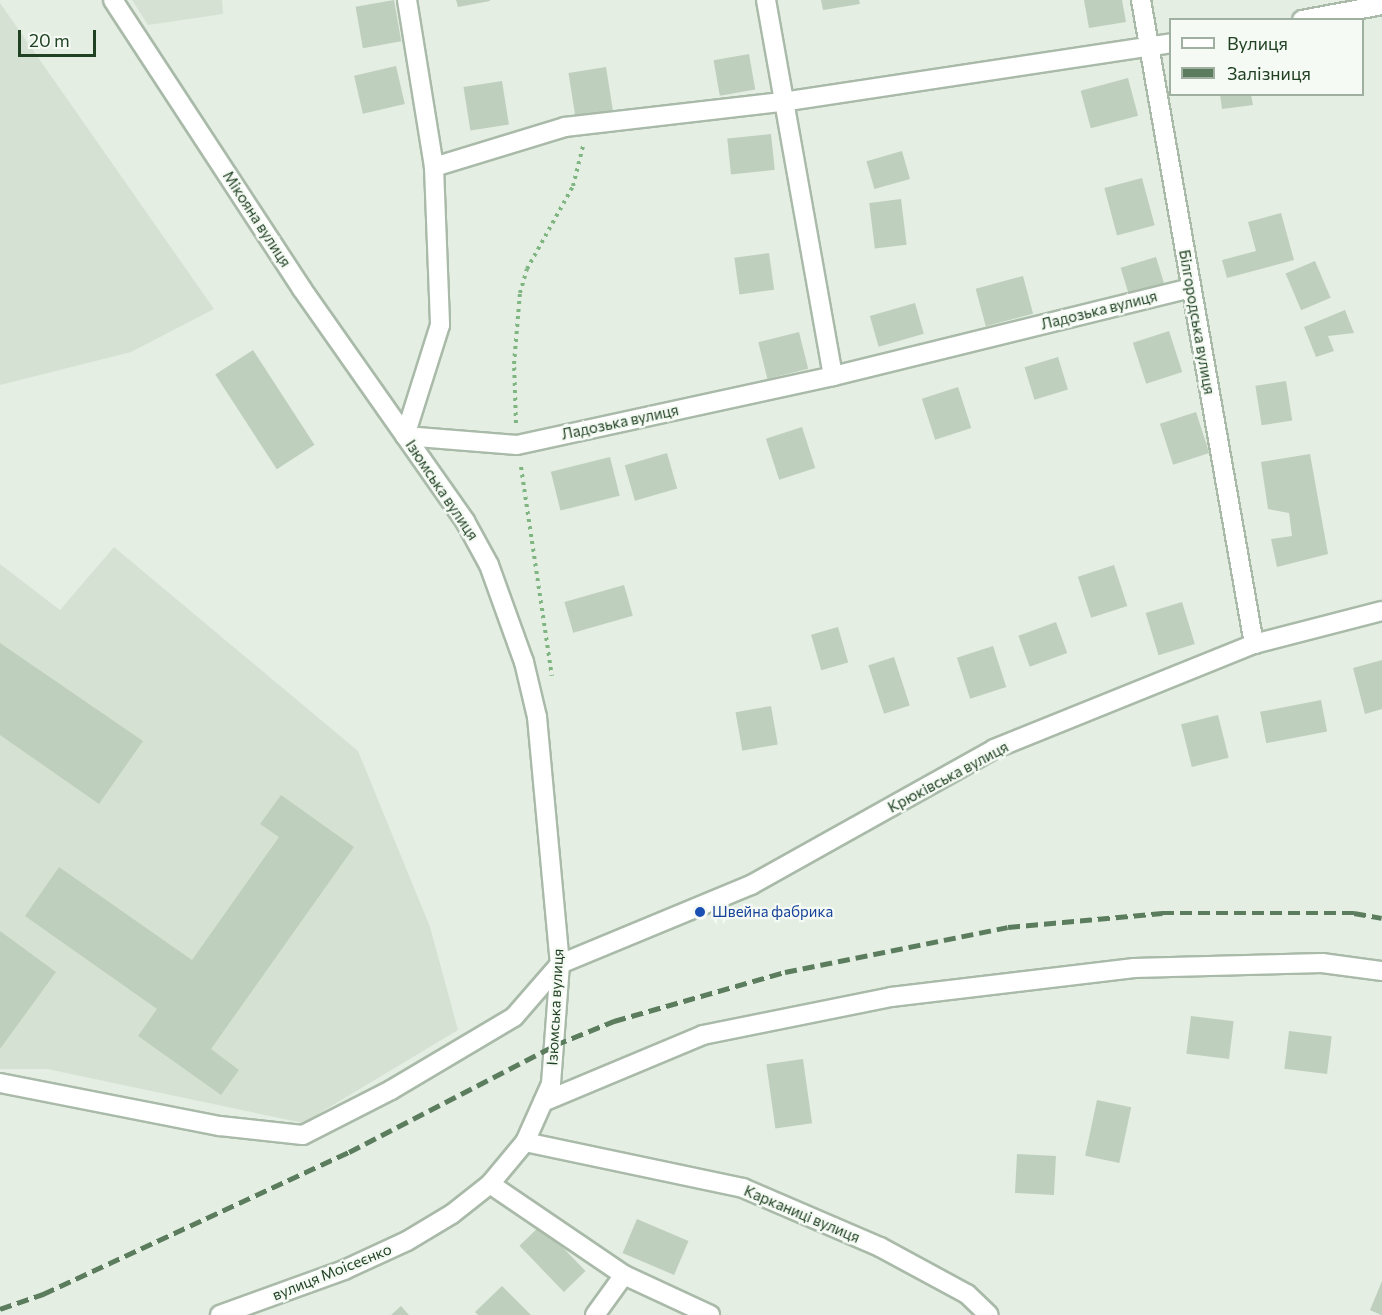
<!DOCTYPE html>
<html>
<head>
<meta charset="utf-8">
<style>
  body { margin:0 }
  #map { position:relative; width:1382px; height:1315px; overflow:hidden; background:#e4eee3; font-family:Commissioner,sans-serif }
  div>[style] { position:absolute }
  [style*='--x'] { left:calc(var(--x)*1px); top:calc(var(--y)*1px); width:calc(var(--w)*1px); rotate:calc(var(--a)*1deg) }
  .built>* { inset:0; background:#d5e2d3 }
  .building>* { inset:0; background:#bfcfbe; transform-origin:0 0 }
  .path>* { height:4px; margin-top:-2px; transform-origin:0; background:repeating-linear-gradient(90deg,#7fb581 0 3px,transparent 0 7.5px) }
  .roads { filter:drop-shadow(2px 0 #a9baa9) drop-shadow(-2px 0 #a9baa9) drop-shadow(0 2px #a9baa9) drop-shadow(0 -2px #a9baa9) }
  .minor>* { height:18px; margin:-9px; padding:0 9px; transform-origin:9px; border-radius:9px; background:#fff }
  .tertiary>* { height:18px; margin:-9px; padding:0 9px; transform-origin:9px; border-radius:9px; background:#fff }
  .rail>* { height:4.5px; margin-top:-2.25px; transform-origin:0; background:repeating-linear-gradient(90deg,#5b7d5d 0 12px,transparent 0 18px) }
  .dots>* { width:16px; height:16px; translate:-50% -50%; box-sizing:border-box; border:3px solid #f5faf4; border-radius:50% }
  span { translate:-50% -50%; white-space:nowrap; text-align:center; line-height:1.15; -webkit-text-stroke:4.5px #f5faf4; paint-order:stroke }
  .street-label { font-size:15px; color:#204223 }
  .transit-label { font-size:15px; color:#164399 }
  .left { translate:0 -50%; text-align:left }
  .legend { position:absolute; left:1169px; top:18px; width:195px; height:78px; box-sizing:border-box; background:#f5faf4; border:2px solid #a0b0a0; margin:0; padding:8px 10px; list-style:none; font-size:18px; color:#204223 }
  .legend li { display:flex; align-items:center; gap:12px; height:30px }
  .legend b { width:30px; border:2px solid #a0b0a0 }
  .scale { position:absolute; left:18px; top:30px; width:78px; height:27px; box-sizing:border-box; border:3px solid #204223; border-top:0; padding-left:8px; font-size:18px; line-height:21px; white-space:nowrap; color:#204223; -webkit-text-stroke:4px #f5faf4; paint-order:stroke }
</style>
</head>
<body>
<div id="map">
  <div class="built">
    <i style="clip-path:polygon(132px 0,222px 0,223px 14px,148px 25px)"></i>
    <i style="clip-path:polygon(0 3px,214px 309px,131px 352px,0 385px)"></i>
    <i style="clip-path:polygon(114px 547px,358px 751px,430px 927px,458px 1030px,303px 1123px,47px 1069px,0 1069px,0 564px,60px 610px)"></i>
  </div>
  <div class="building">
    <i style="left:394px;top:0;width:42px;height:39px;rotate:80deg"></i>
    <i style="clip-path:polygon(456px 0,490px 0,490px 1px,458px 7px)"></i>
    <i style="clip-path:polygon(821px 0,859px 0,860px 4px,823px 10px)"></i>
    <i style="clip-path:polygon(1084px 0,1122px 0,1126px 22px,1089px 28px)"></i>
    <i style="left:749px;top:54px;width:36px;height:36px;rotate:80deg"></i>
    <i style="left:396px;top:66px;width:39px;height:43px;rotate:77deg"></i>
    <i style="left:606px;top:67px;width:44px;height:38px;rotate:81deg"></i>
    <i style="left:1128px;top:78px;width:39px;height:49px;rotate:75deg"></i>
    <i style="left:502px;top:81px;width:44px;height:39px;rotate:81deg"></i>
    <i style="clip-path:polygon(1220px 94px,1251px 94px,1253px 105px,1222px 109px)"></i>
    <i style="left:771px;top:134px;width:36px;height:44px;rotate:84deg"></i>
    <i style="left:902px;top:151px;width:29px;height:37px;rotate:74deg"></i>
    <i style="left:1142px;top:178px;width:49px;height:39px;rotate:75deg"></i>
    <i style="left:901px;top:199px;width:46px;height:32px;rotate:83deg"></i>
    <i style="clip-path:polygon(1281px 213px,1294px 260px,1227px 278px,1222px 260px,1256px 251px,1248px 222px)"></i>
    <i style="left:769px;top:253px;width:37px;height:35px;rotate:82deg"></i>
    <i style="left:1156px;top:257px;width:28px;height:37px;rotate:73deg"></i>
    <i style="left:1315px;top:261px;width:40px;height:32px;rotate:67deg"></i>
    <i style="left:1023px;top:276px;width:39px;height:49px;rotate:75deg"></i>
    <i style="left:915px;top:303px;width:32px;height:47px;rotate:74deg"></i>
    <i style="clip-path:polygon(1345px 310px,1354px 333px,1328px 336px,1334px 351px,1316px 357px,1304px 327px)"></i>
    <i style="left:1169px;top:331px;width:43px;height:38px;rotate:72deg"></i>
    <i style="left:799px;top:332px;width:38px;height:42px;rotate:76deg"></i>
    <i style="left:253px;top:350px;width:113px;height:45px;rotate:57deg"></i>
    <i style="left:1058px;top:357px;width:34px;height:35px;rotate:73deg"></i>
    <i style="left:1286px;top:381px;width:40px;height:31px;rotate:81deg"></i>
    <i style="left:958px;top:387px;width:43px;height:38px;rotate:72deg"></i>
    <i style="left:1196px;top:412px;width:43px;height:38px;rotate:72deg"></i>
    <i style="left:802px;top:427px;width:43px;height:38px;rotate:72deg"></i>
    <i style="left:667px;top:453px;width:37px;height:44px;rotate:74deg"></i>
    <i style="clip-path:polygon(1310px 454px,1328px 554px,1277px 567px,1271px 539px,1292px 536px,1289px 513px,1268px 509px,1261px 462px)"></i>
    <i style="left:610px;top:457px;width:40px;height:61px;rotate:76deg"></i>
    <i style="left:1114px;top:565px;width:43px;height:38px;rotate:72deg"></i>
    <i style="left:624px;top:585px;width:32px;height:62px;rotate:74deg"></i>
    <i style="left:1182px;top:602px;width:44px;height:38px;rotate:73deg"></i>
    <i style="left:1056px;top:622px;width:33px;height:40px;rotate:70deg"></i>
    <i style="left:838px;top:627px;width:37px;height:28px;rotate:74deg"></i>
    <i style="clip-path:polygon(0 643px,143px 741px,99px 804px,0 735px)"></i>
    <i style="left:993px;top:646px;width:43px;height:38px;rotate:72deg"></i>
    <i style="left:894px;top:657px;width:51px;height:27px;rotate:72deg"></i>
    <i style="clip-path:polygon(1382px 660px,1382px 709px,1365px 714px,1353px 668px)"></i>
    <i style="left:1321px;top:700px;width:32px;height:62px;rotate:79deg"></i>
    <i style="left:771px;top:706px;width:39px;height:36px;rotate:80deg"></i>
    <i style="left:1218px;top:715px;width:44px;height:38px;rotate:76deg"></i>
    <i style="clip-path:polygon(281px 795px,354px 847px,211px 1049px,239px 1070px,221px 1095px,138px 1036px,157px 1009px,25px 916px,59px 867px,192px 960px,279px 837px,260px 824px)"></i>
    <i style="clip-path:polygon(0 931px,56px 972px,0 1049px)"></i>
    <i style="left:1191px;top:1016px;width:43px;height:38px;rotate:7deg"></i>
    <i style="left:1289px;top:1031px;width:43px;height:38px;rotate:7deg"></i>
    <i style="left:803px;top:1059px;width:65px;height:37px;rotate:82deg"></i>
    <i style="left:1097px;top:1100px;width:35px;height:57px;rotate:12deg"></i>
    <i style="left:1017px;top:1154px;width:39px;height:39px;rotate:3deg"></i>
    <i style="left:637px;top:1219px;width:56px;height:37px;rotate:23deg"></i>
    <i style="left:541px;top:1225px;width:64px;height:30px;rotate:46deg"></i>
    <i style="clip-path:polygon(1382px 1281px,1382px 1315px,1381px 1315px,1370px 1310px)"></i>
    <i style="clip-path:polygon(502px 1286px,531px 1315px,478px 1315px,475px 1312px)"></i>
    <i style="clip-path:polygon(401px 1306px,409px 1315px,391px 1315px)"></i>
  </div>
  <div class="path">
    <i style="--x:516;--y:423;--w:59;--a:-91.9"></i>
    <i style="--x:514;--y:364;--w:71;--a:-85.2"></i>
    <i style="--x:520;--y:293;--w:25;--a:-74"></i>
    <i style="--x:527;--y:269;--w:95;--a:-61"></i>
    <i style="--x:573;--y:186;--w:41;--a:-76"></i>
    <i style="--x:521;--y:467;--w:211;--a:81.6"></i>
  </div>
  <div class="roads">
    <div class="minor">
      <i style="--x:407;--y:0;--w:169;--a:80.8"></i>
      <i style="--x:434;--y:167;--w:158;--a:87.8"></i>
      <i style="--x:440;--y:325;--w:116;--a:107.5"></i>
      <i style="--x:405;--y:436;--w:112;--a:4.6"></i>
      <i style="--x:517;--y:445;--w:323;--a:-12.3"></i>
      <i style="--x:833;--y:376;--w:368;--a:-13.8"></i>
      <i style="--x:766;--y:0;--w:382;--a:79.9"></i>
      <i style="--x:1141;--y:0;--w:654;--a:80.05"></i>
      <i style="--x:1302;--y:20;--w:81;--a:-10.6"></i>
      <i style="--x:434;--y:167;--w:137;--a:-17"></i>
      <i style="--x:565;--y:127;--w:218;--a:-6.6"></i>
      <i style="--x:782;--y:102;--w:392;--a:-8.6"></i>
      <i style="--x:0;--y:1083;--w:224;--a:11.1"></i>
      <i style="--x:220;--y:1126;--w:83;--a:6.2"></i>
      <i style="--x:303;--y:1135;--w:99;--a:-27.1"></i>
      <i style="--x:391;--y:1090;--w:143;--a:-30.7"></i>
      <i style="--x:514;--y:1017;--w:70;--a:-49"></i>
      <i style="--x:560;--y:964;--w:207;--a:-22.5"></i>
      <i style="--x:751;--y:885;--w:278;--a:-29.2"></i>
      <i style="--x:994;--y:749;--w:280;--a:-22"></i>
      <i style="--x:1254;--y:644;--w:132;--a:-14.5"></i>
      <i style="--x:543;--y:1102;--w:173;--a:-22.7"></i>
      <i style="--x:703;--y:1035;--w:192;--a:-11.4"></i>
      <i style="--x:891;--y:997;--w:245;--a:-6.8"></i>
      <i style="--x:1134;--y:968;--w:188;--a:-1.5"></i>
      <i style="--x:1322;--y:963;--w:61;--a:7.6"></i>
      <i style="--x:525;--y:1142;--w:223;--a:11.9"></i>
      <i style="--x:743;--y:1188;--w:149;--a:23.3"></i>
      <i style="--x:880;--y:1247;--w:99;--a:28.4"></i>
      <i style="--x:967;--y:1294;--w:30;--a:44"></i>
      <i style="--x:490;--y:1184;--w:162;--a:34.2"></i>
      <i style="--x:624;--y:1275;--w:95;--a:24.9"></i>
      <i style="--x:595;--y:1315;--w:49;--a:-54.1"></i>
    </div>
    <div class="tertiary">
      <i style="--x:113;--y:0;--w:345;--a:56.8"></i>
      <i style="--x:302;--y:289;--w:284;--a:54.9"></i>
      <i style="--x:465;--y:521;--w:50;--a:61.4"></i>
      <i style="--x:489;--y:565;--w:103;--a:70.2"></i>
      <i style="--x:524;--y:662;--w:57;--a:76.7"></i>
      <i style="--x:537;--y:717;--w:248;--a:84.7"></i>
      <i style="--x:560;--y:964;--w:120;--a:94.3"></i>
      <i style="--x:551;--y:1084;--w:64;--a:114.1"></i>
      <i style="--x:525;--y:1142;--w:55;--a:129.8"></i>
      <i style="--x:490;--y:1184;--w:48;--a:141.7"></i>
      <i style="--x:452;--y:1214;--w:52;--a:149"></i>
      <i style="--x:407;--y:1241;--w:69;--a:155.3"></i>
      <i style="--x:344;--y:1270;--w:132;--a:160.1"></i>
    </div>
  </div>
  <div class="rail">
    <i style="--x:0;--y:1309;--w:46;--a:-19.2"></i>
    <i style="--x:43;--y:1294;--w:337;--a:-24.9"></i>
    <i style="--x:349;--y:1152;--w:232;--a:-27.4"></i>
    <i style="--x:555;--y:1045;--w:64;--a:-22.1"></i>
    <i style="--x:614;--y:1021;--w:178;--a:-16"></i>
    <i style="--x:785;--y:972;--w:227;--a:-11.4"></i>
    <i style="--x:1008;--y:927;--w:155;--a:-5.2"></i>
    <i style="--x:1162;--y:913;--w:192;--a:0"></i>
    <i style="--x:1354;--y:913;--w:28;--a:10"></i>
  </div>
  <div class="dots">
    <i style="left:700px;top:912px;background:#1a4fb4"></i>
  </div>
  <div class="street-label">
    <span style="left:257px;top:219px;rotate:57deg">Мікояна вулиця</span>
    <span style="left:1099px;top:310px;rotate:-14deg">Ладозька вулиця</span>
    <span style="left:1197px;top:322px;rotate:80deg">Білгородська вулиця</span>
    <span style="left:620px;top:422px;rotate:-12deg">Ладозька вулиця</span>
    <span style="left:442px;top:490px;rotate:56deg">Ізюмська вулиця</span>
    <span style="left:948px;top:777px;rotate:-28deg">Крюківська вулиця</span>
    <span style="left:555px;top:1007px;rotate:-87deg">Ізюмська вулиця</span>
    <span style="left:802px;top:1214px;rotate:23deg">Карканиці вулиця</span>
    <span style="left:332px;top:1272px;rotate:-22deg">вулиця Моісеєнко</span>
  </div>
  <div class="transit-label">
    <span class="left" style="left:712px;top:912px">Швейна фабрика</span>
  </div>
  <ul class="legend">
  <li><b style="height:8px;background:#fff"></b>Вулиця</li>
  <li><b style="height:8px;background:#5b7d5d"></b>Залізниця</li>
  </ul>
  <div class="scale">20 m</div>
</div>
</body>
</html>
